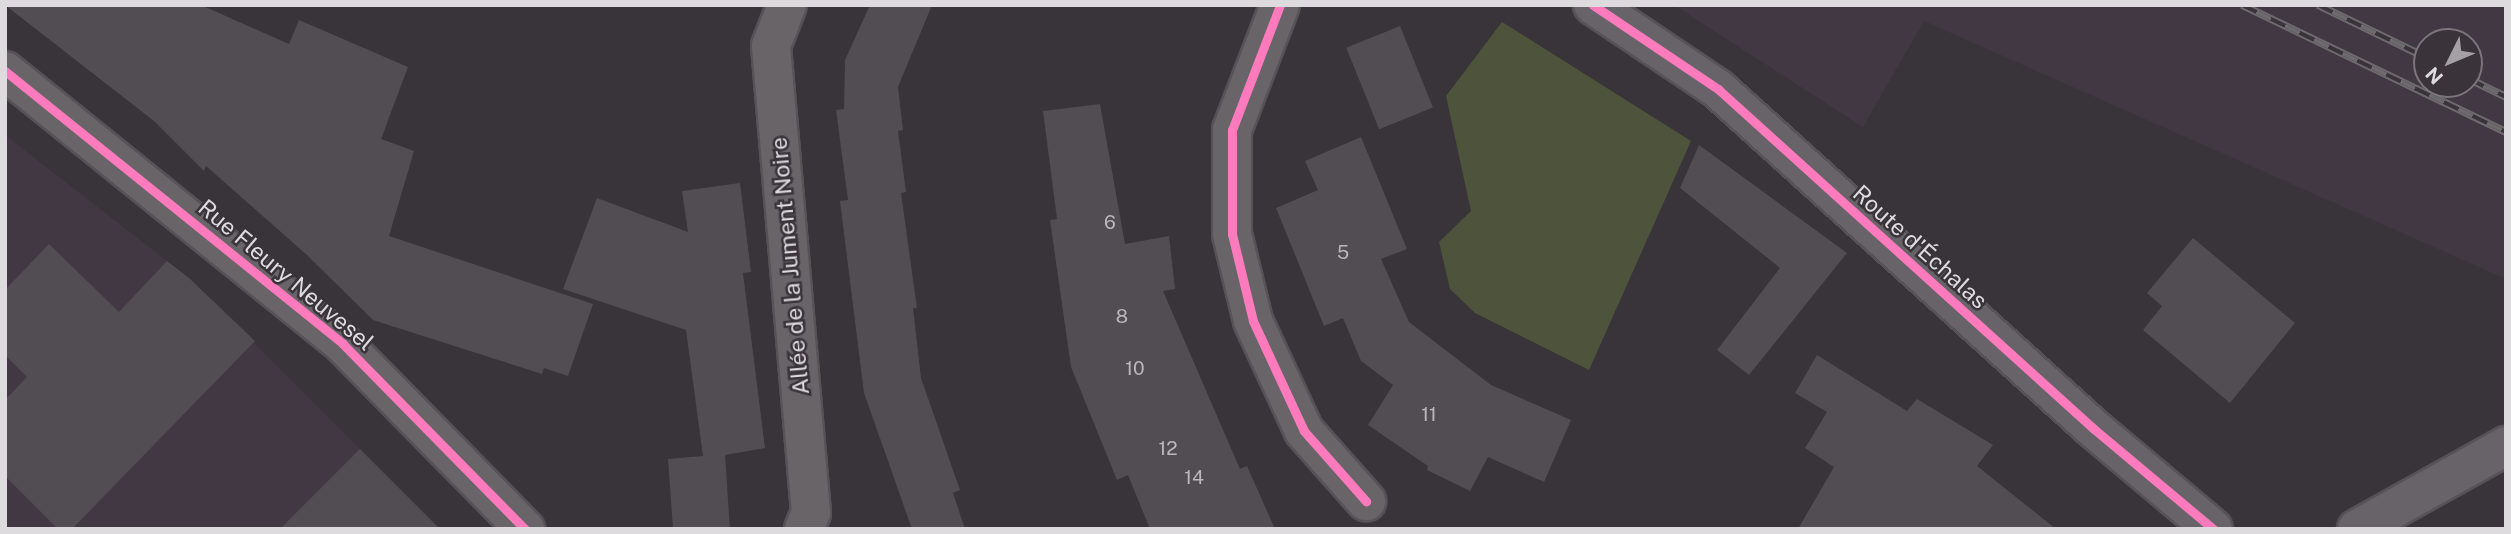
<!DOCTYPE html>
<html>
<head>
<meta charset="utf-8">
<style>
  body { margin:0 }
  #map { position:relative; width:2511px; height:534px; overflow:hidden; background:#393439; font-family:"Public Sans",sans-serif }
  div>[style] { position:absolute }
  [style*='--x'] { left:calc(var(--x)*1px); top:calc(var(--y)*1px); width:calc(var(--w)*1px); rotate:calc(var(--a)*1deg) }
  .built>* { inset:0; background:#423843 }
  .green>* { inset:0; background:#4e533c }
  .building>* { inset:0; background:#524c53; transform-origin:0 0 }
  .roads { filter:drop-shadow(2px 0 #565256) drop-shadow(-2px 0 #565256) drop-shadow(0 2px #565256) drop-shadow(0 -2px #565256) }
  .street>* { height:38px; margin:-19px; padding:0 19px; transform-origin:19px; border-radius:19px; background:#686468 }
  .secondary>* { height:38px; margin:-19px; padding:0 19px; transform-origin:19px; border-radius:19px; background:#676369 }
  .rail>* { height:8px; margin-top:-4px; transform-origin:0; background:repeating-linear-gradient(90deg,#3a333a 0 16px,#6d6a6d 0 32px); box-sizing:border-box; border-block:2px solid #6d6a6d }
  .cycleway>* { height:9px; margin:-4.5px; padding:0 4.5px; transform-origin:4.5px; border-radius:4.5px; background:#fd7abc }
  span { translate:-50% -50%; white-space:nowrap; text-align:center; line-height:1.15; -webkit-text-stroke:5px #3a333a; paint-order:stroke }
  .number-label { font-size:19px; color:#bbb7bc }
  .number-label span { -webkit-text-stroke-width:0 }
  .street-label { font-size:23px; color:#dedbdf }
  .frame { position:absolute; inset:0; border:7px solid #dedbdf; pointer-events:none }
  .north { position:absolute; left:2413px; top:28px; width:70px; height:70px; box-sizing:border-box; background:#3a333a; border:2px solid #7c767c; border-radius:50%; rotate:227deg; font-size:19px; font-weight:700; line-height:28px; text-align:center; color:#dedbdf }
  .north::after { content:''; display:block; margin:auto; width:24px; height:32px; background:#a4a1a5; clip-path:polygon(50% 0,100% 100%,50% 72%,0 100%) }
</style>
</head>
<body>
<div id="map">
  <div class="built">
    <i style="clip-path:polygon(evenodd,1674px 5px,2502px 5px,2506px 7px,2506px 279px,1924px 21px,1863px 127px,1674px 5px,2427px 42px,2469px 42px,2469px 84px,2427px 84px,2427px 42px)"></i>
    <i style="clip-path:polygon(5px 135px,189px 278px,440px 529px,5px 529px)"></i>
  </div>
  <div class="green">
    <i style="clip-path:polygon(1502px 22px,1691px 141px,1589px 370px,1475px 313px,1450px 289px,1439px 242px,1471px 211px,1446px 96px)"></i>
  </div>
  <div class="building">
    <i style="clip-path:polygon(5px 5px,201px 5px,289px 44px,299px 20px,408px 67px,381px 139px,414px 151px,389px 236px,593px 304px,568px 376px,544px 368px,542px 374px,373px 320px,308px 256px,206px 166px,204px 171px,154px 121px)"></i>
    <i style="clip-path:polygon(870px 5px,932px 5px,898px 87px,903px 130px,898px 131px,906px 192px,901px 193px,917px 308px,913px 308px,921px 378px,960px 490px,953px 493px,965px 529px,912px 529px,864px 393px,840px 201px,848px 200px,836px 110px,844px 109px,845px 60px)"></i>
    <i style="left:1400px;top:26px;width:88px;height:58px;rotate:68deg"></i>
    <i style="clip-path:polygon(1100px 104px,1125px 244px,1169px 236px,1175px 289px,1163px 291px,1240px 469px,1247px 466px,1275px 529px,1150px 529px,1128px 475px,1117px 480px,1071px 367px,1050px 220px,1057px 219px,1043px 111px)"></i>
    <i style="clip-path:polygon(1361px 137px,1407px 249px,1381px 259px,1409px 322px,1491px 385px,1571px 420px,1544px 482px,1488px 457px,1470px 491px,1427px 470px,1428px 466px,1368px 425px,1393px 385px,1361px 361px,1343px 318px,1324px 326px,1276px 208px,1318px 190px,1305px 161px)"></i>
    <i style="clip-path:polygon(1699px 145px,1847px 253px,1749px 375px,1717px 350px,1780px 268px,1680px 188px)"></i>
    <i style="clip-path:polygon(740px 183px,751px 272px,743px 273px,765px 448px,725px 455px,730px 529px,673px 529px,668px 459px,703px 456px,686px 330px,563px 289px,597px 198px,688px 232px,682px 191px)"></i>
    <i style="clip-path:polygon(2193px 238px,2295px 323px,2230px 403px,2143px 330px,2162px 306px,2147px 293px)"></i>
    <i style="clip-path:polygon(49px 244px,119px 312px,167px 261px,189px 278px,255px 341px,72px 529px,58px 529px,5px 476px,5px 400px,27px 377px,5px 355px,5px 290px)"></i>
    <i style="clip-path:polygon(1817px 355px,1907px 411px,1917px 399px,1993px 445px,1977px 466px,2056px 529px,1798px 529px,1834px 467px,1805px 448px,1827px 412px,1795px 393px)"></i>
    <i style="clip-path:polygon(360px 449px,440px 529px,280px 529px)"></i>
  </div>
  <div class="roads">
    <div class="street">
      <i style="--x:787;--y:5;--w:44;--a:111.3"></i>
      <i style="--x:771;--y:46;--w:469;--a:85.1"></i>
      <i style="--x:811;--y:513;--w:17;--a:114"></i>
      <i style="--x:1280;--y:5;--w:134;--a:111"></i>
      <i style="--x:1232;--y:130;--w:104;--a:90"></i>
      <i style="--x:1232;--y:234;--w:89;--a:76.4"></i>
      <i style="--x:1253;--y:321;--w:121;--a:65.1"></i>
      <i style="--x:1304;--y:431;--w:94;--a:48.5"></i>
      <i style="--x:5;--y:71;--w:434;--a:38.9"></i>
      <i style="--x:343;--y:344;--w:260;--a:45.5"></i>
    </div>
    <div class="secondary">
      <i style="--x:1593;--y:5;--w:151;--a:33.9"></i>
      <i style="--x:1718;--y:89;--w:507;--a:42.12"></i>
      <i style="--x:2094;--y:429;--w:155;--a:40"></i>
      <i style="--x:2357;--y:529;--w:171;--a:-29.1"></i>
    </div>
  </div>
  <div class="rail">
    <i style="--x:2242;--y:5;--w:293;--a:25.7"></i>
    <i style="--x:2318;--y:5;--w:121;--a:25.9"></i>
    <i style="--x:2469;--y:79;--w:41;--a:25.9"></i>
  </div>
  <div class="cycleway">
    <i style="--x:1280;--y:5;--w:134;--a:111"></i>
    <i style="--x:1232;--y:130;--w:104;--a:90"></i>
    <i style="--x:1232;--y:234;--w:89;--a:76.4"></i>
    <i style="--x:1253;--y:321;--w:121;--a:65.1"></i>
    <i style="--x:1304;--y:431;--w:94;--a:48.5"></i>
    <i style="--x:1593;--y:5;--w:151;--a:33.9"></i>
    <i style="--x:1718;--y:89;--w:507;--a:42.12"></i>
    <i style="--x:2094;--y:429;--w:155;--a:40"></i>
    <i style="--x:5;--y:71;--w:434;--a:38.9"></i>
    <i style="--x:343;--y:344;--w:260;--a:45.5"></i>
  </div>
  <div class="number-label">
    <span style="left:1110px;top:223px">6</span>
    <span style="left:1343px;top:253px">5</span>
    <span style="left:1122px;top:317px">8</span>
    <span style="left:1135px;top:369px">10</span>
    <span style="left:1429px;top:415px">11</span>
    <span style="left:1168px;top:449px">12</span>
    <span style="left:1194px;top:478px">14</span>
  </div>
  <div class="street-label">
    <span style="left:1920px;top:247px;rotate:42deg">Route d'Échalas</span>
    <span style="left:790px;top:266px;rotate:-95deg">Allée de la Jument Noire</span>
    <span style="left:286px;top:275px;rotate:40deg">Rue Fleury Neuvesel</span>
  </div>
  <div class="frame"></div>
  <div class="north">N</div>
</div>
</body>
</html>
